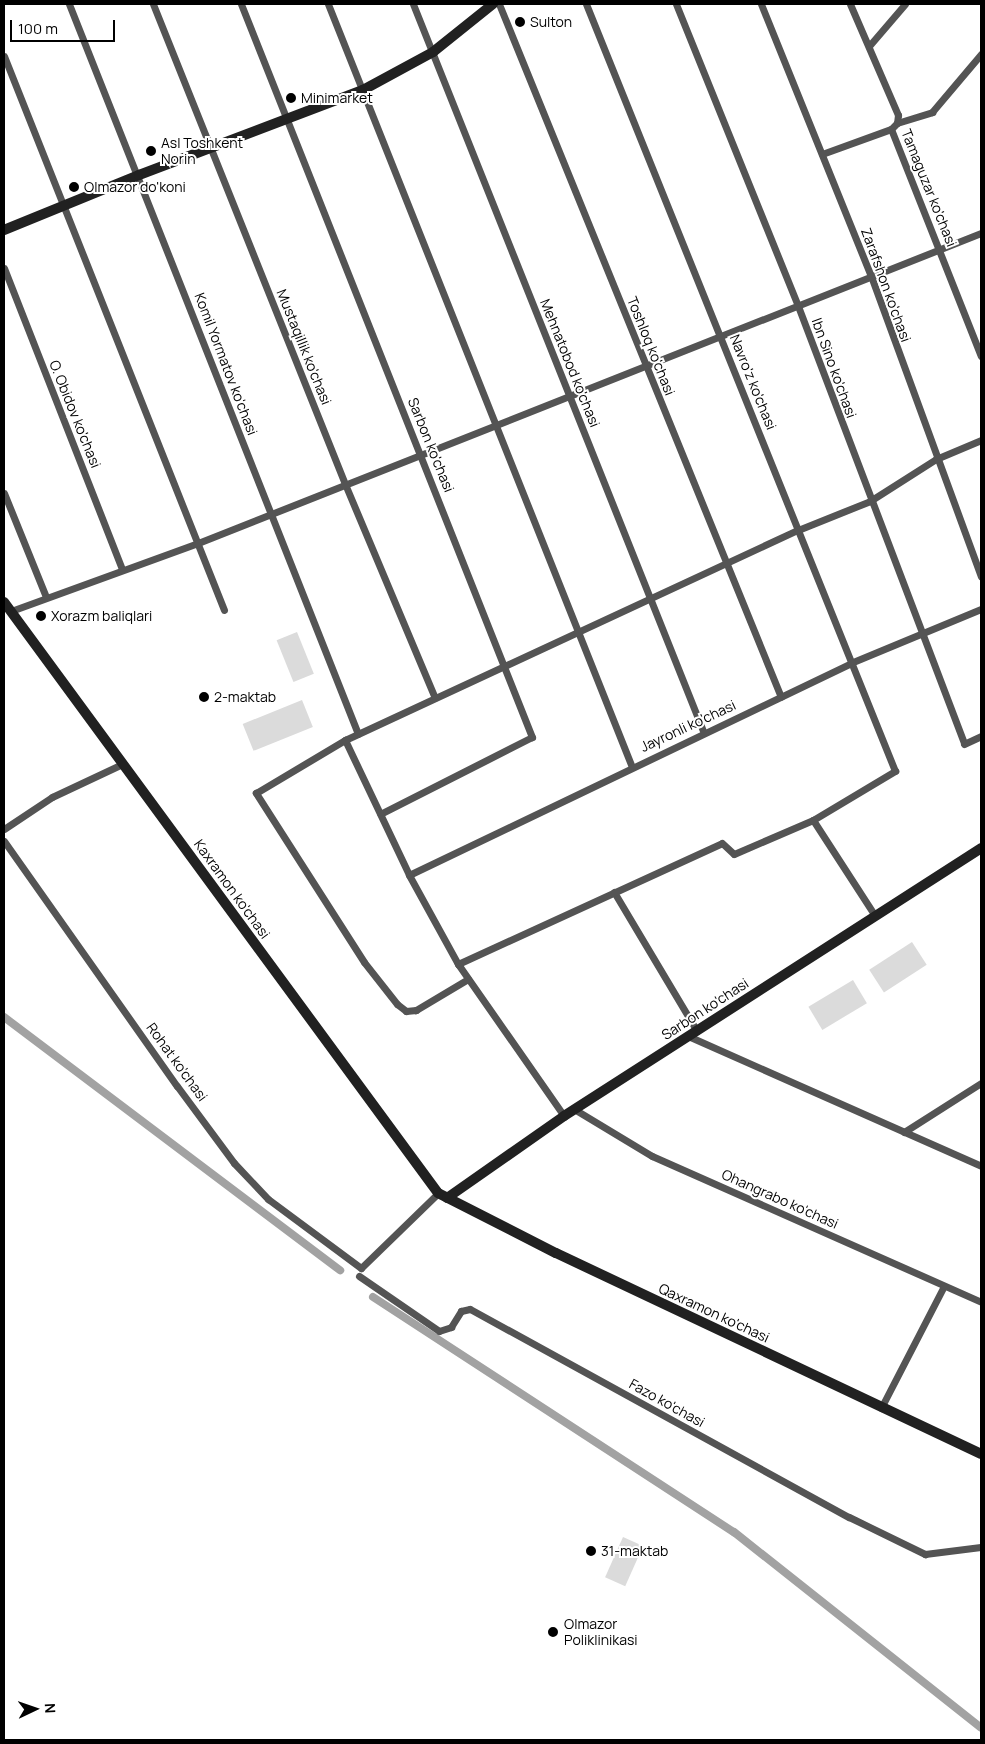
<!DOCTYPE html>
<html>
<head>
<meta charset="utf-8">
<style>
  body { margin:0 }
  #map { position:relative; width:985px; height:1744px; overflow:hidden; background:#fff; font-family:Manrope,sans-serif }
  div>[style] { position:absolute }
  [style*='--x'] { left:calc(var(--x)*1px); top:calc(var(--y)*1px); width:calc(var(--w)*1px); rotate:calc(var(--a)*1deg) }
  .green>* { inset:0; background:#dbdbdb; transform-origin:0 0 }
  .canal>* { height:8px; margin:-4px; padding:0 4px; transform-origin:4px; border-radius:4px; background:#a2a2a2 }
  .street>* { height:7px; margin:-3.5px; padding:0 3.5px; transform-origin:3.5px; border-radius:3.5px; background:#545454 }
  .secondary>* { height:10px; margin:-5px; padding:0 5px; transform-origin:5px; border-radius:5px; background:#212121 }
  .dots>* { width:14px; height:14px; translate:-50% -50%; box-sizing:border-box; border:2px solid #fff; border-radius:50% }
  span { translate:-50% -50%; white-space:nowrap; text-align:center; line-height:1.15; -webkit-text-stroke:4px #fff; paint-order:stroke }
  .poi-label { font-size:14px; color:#000 }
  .left { translate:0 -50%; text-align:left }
  .street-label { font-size:14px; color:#000 }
  .frame { position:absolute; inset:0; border:5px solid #000; pointer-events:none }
  .north { position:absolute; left:10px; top:1684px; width:50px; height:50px; -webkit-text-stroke:4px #fff; paint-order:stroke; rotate:87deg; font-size:14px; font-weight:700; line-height:20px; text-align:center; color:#000 }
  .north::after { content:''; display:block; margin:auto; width:18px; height:22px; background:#000; clip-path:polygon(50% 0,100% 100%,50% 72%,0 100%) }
  .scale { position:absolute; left:10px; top:20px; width:105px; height:22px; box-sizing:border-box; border:2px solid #000; border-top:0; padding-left:6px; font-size:15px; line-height:18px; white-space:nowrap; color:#000; -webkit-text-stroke:4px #fff; paint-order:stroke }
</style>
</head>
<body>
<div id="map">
  <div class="green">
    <i style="left:297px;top:632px;width:45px;height:22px;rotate:68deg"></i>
    <i style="left:302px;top:700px;width:29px;height:64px;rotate:68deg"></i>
    <i style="left:912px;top:942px;width:27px;height:51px;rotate:57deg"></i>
    <i style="left:853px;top:980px;width:27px;height:52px;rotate:59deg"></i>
    <i style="left:623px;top:1537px;width:22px;height:44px;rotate:24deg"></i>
  </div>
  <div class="canal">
    <i style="--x:4;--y:1017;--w:421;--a:37"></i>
    <i style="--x:373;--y:1297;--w:431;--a:33.1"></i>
    <i style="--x:734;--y:1532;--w:315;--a:38.4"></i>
  </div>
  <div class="street">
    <i style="--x:69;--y:4;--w:785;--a:68.4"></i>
    <i style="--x:153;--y:4;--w:517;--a:68.2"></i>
    <i style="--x:345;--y:484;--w:232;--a:67.2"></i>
    <i style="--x:241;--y:4;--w:789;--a:68.35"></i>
    <i style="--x:532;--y:737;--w:170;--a:153.1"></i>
    <i style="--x:328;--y:4;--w:821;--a:68.28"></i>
    <i style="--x:413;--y:4;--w:783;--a:68.25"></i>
    <i style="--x:499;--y:4;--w:748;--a:67.86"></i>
    <i style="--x:676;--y:4;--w:326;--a:68"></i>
    <i style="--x:798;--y:306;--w:468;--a:69.2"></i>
    <i style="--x:964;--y:744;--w:19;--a:-25"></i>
    <i style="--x:761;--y:4;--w:293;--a:68"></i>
    <i style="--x:871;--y:276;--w:320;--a:69.9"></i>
    <i style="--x:850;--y:4;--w:121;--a:66.6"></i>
    <i style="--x:898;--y:115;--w:8;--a:97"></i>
    <i style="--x:897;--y:123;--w:8;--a:135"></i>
    <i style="--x:891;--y:129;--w:244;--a:68.4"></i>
    <i style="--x:869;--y:46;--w:55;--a:-49.4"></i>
    <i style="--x:4;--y:56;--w:596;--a:68.34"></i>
    <i style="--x:897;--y:123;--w:37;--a:-17"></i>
    <i style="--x:932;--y:112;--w:76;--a:-49.8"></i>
    <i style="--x:822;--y:154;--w:73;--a:-19.9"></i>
    <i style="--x:4;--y:268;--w:323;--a:68.6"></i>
    <i style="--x:4;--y:493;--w:112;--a:68"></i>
    <i style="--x:11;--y:611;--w:199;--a:-20"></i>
    <i style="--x:198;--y:543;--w:842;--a:-21.6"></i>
    <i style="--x:345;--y:740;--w:149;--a:64.6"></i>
    <i style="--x:409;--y:875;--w:102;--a:61.2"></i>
    <i style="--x:458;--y:964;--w:185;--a:55.1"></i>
    <i style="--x:813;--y:820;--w:114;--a:57.1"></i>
    <i style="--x:4;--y:829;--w:58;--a:-33.7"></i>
    <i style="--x:52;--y:797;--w:77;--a:-25.2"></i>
    <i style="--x:4;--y:841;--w:300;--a:54.8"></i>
    <i style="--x:177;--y:1086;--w:96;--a:53.5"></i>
    <i style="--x:234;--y:1163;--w:50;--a:46.6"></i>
    <i style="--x:268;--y:1199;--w:116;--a:36.6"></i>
    <i style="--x:361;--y:1268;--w:107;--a:-44.2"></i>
    <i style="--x:409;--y:875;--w:492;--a:-25.6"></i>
    <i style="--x:853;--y:662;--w:139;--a:-22.5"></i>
    <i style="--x:614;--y:892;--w:162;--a:59.2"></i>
    <i style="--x:458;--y:964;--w:290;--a:-24.6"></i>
    <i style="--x:722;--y:843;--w:16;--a:43"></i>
    <i style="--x:734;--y:854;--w:86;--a:-23.3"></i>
    <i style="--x:813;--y:820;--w:96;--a:-30.9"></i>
    <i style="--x:895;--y:771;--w:827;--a:-111.94"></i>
    <i style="--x:468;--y:979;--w:61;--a:149.2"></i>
    <i style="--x:416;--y:1010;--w:10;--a:174"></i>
    <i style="--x:406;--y:1011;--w:11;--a:-142"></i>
    <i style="--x:397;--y:1004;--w:53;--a:-128.2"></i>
    <i style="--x:364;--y:962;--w:201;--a:-122.6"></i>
    <i style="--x:256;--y:793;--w:104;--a:-30.8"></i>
    <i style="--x:345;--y:740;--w:499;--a:-24.9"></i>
    <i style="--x:798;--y:530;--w:78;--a:-21.9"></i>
    <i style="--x:870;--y:501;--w:78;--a:-32.5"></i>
    <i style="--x:936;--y:459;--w:49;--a:-22.9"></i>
    <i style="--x:688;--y:1036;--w:321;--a:23.9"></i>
    <i style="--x:574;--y:1109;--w:91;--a:31.1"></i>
    <i style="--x:652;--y:1156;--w:360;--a:23.9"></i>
    <i style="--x:904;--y:1132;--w:91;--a:-32.5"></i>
    <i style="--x:359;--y:1276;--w:97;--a:34.5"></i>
    <i style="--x:439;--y:1331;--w:13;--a:-18"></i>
    <i style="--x:451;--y:1327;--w:19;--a:-58"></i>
    <i style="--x:461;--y:1311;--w:9;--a:-13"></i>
    <i style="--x:470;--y:1309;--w:432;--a:28.8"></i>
    <i style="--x:849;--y:1517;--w:85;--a:26"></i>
    <i style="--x:925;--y:1554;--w:56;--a:-7.1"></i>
    <i style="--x:881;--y:1408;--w:137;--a:-62.7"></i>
  </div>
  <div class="secondary">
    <i style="--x:4;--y:230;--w:146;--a:-22.2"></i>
    <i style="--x:139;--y:175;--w:240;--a:-20.8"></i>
    <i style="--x:363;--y:90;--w:80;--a:-28.5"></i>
    <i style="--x:433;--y:52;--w:77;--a:-38.7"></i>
    <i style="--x:4;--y:602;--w:733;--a:53.71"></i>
    <i style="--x:438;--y:1193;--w:132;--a:27"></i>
    <i style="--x:556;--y:1253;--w:470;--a:25.3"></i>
    <i style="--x:447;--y:1198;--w:143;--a:-35"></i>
    <i style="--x:564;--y:1116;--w:496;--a:-32.7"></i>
  </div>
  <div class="dots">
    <i style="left:520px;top:22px;background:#000"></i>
    <i style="left:291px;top:98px;background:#000"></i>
    <i style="left:151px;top:151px;background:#000"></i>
    <i style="left:74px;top:187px;background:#000"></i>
    <i style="left:41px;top:616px;background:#000"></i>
    <i style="left:204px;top:697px;background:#000"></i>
    <i style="left:591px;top:1551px;background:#000"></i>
    <i style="left:553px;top:1632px;background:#000"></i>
  </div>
  <div class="poi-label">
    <span class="left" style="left:530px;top:22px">Sulton</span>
    <span class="left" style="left:301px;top:98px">Minimarket</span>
    <span class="left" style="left:161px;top:151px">Asl Toshkent<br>Norin</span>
    <span class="left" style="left:84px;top:187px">Olmazor do'koni</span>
    <span class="left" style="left:51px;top:616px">Xorazm baliqlari</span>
    <span class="left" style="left:214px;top:697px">2-maktab</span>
    <span class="left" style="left:601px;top:1551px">31-maktab</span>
    <span class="left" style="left:564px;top:1632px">Olmazor<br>Poliklinikasi</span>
  </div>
  <div class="street-label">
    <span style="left:929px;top:188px;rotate:68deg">Tamaguzar ko'chasi</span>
    <span style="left:886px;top:285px;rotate:70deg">Zarafshon ko'chasi</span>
    <span style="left:651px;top:346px;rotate:68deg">Toshloq ko'chasi</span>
    <span style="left:304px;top:347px;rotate:68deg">Mustaqillik ko'chasi</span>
    <span style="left:570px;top:363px;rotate:68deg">Mehnatobod ko'chasi</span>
    <span style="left:226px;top:364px;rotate:69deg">Komil Yormatov ko'chasi</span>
    <span style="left:834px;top:368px;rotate:70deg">Ibn Sino ko'chasi</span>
    <span style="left:753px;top:382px;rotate:68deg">Navro'z ko'chasi</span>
    <span style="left:75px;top:414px;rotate:68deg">O. Obidov ko'chasi</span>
    <span style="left:431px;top:445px;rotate:68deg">Sarbon ko'chasi</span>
    <span style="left:688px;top:726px;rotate:-25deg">Jayronli ko'chasi</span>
    <span style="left:232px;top:889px;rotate:54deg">Kaxramon ko'chasi</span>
    <span style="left:705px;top:1009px;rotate:-33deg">Sarbon ko'chasi</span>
    <span style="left:177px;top:1062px;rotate:54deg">Rohat ko'chasi</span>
    <span style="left:780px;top:1199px;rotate:24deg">Ohangrabo ko'chasi</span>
    <span style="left:714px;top:1313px;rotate:25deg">Qaxramon ko'chasi</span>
    <span style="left:667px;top:1403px;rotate:29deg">Fazo ko'chasi</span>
  </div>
  <div class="frame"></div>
  <div class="north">N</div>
  <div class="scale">100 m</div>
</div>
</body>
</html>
